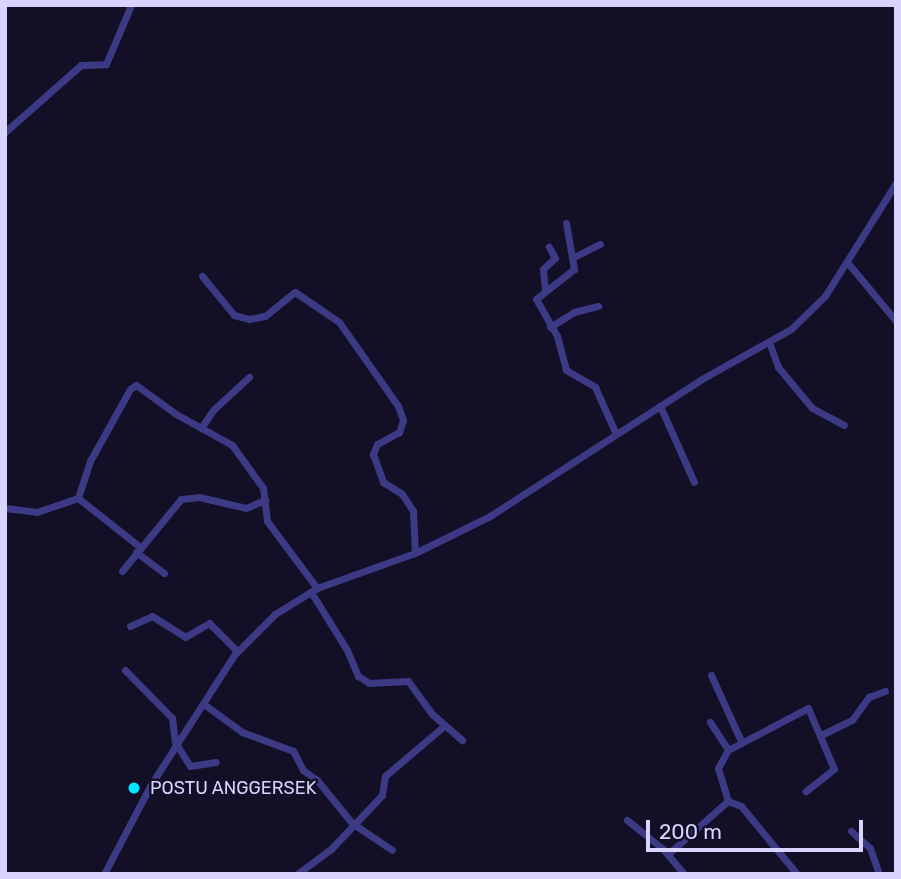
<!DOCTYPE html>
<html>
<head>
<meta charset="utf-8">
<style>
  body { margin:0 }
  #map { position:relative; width:901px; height:879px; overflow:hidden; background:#130f26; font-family:Rubik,sans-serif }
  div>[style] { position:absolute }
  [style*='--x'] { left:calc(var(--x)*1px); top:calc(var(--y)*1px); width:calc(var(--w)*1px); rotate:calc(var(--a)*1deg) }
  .minor>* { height:7px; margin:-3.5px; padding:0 3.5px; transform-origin:3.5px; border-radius:3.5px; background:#3d3a85 }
  .dots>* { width:19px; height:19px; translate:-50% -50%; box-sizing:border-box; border:4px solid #130f26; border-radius:50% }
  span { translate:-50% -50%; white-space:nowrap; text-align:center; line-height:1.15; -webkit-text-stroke:5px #130f26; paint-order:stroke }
  .poi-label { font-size:18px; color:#d9d4ff }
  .left { translate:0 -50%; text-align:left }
  .frame { position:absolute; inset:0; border:7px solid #d9d4ff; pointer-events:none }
  .scale { position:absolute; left:646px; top:820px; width:217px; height:32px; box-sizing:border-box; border:4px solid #d9d4ff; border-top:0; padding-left:9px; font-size:21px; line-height:24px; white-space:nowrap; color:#d9d4ff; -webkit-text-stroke:5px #130f26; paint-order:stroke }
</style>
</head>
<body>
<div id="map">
  <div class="minor">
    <i style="--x:5;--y:132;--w:101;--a:-41.4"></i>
    <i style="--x:81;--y:65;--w:25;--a:-2"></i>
    <i style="--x:106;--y:64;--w:64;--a:-67"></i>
    <i style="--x:566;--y:223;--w:47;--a:80.1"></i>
    <i style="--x:574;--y:269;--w:48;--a:141.7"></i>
    <i style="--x:536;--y:299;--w:43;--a:60.4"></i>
    <i style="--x:557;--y:336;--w:35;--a:75"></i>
    <i style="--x:566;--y:370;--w:34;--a:30"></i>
    <i style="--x:595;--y:387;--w:51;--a:65.9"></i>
    <i style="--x:574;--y:257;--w:29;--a:-27"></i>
    <i style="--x:847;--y:262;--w:77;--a:50.3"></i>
    <i style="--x:202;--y:276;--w:50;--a:50.6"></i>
    <i style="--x:234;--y:315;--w:16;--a:15"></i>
    <i style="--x:249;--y:319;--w:16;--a:-11"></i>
    <i style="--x:265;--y:316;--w:38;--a:-39"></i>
    <i style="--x:295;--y:292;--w:53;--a:34.3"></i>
    <i style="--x:339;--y:322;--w:103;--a:54.9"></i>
    <i style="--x:398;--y:406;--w:15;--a:70"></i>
    <i style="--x:403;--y:420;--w:13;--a:108"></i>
    <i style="--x:399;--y:432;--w:25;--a:151"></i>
    <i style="--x:377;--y:444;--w:11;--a:112"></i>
    <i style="--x:373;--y:454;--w:30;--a:70"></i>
    <i style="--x:383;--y:482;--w:22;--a:32"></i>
    <i style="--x:402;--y:494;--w:20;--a:57"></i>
    <i style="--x:413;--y:511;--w:42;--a:87.3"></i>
    <i style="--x:545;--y:289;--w:20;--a:-96"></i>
    <i style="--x:543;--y:269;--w:16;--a:-43"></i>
    <i style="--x:555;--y:258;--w:13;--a:-119"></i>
    <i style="--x:550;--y:327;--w:28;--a:-32"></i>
    <i style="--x:574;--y:312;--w:25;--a:-14"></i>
    <i style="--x:769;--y:342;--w:27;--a:70"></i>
    <i style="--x:778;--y:367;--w:53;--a:50.3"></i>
    <i style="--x:812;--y:408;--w:36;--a:28"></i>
    <i style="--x:660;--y:406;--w:83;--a:65.9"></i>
    <i style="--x:201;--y:428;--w:22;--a:-56"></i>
    <i style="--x:213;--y:410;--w:49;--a:-42.5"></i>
    <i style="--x:78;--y:498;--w:79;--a:38.3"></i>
    <i style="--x:5;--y:508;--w:32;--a:7"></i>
    <i style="--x:37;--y:512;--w:43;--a:-18.9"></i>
    <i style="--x:78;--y:498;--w:39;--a:-72"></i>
    <i style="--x:90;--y:461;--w:82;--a:-60.9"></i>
    <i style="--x:130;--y:389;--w:7;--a:-34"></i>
    <i style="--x:136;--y:385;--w:49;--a:35.9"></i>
    <i style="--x:176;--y:414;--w:64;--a:29"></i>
    <i style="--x:232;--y:445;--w:53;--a:54.2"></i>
    <i style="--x:263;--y:488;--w:33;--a:83"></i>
    <i style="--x:267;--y:521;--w:84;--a:53.3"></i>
    <i style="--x:136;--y:552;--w:35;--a:37"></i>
    <i style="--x:122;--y:571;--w:93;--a:-50.7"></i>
    <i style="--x:181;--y:499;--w:18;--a:-6"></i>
    <i style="--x:199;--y:497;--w:48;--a:13.2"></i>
    <i style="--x:246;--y:508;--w:21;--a:-23"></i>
    <i style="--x:311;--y:592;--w:68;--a:58.2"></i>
    <i style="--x:347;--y:650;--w:28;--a:67"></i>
    <i style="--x:358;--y:676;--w:13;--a:32"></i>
    <i style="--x:369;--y:683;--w:39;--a:-3"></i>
    <i style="--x:408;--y:681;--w:41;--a:54"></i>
    <i style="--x:432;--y:714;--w:40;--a:41"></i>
    <i style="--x:130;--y:626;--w:24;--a:-24"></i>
    <i style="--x:152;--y:616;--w:39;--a:32"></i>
    <i style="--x:185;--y:637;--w:28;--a:-30"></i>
    <i style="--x:209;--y:623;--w:40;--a:45"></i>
    <i style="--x:125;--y:670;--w:67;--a:45.6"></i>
    <i style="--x:172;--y:718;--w:24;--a:83"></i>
    <i style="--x:175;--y:742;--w:28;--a:58"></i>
    <i style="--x:190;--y:766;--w:26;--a:-9"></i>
    <i style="--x:711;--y:675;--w:72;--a:65.6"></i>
    <i style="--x:205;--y:705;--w:46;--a:36.1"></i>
    <i style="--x:242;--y:732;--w:54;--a:20.4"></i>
    <i style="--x:293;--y:751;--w:21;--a:62"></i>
    <i style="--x:303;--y:770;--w:17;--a:36"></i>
    <i style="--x:317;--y:780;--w:55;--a:50.9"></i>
    <i style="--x:352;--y:823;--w:48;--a:34"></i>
    <i style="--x:710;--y:722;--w:33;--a:57"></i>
    <i style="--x:821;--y:735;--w:34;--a:-26"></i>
    <i style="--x:852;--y:720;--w:29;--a:-54"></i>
    <i style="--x:869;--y:697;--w:17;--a:-21"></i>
    <i style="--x:627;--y:820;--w:46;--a:38.9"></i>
    <i style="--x:663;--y:849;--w:33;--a:50"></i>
    <i style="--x:851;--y:831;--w:25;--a:42"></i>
    <i style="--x:870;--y:848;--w:28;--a:71"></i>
    <i style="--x:668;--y:854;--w:80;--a:-41.5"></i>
    <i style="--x:104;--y:874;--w:99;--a:-62.4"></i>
    <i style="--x:150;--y:786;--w:156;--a:-57.3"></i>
    <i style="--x:234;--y:655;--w:58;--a:-45"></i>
    <i style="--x:275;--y:614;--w:49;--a:-31.8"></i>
    <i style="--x:317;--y:588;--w:104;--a:-19.7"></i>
    <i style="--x:415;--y:553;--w:84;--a:-26.3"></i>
    <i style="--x:490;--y:516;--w:250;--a:-32.9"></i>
    <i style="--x:700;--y:380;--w:104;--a:-29.3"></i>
    <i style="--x:791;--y:329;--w:47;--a:-44.1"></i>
    <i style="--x:825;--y:296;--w:133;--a:-57.9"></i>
    <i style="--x:297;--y:874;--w:42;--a:-36.3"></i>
    <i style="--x:331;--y:849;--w:74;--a:-46.6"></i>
    <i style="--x:382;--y:795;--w:19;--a:-81"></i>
    <i style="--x:385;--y:776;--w:77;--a:-40.3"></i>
    <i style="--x:797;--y:874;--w:88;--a:-129.5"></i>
    <i style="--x:741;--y:806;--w:14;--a:-159"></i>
    <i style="--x:728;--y:801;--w:34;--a:-107"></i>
    <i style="--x:718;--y:768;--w:21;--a:-61"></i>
    <i style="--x:728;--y:750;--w:90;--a:-27.7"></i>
    <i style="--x:808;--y:708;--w:66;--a:66.9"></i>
    <i style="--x:834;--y:769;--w:36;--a:142"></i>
  </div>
  <div class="dots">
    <i style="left:134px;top:788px;background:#00e5ff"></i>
  </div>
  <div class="poi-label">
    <span class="left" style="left:150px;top:788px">POSTU ANGGERSEK</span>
  </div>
  <div class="frame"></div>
  <div class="scale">200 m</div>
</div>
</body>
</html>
